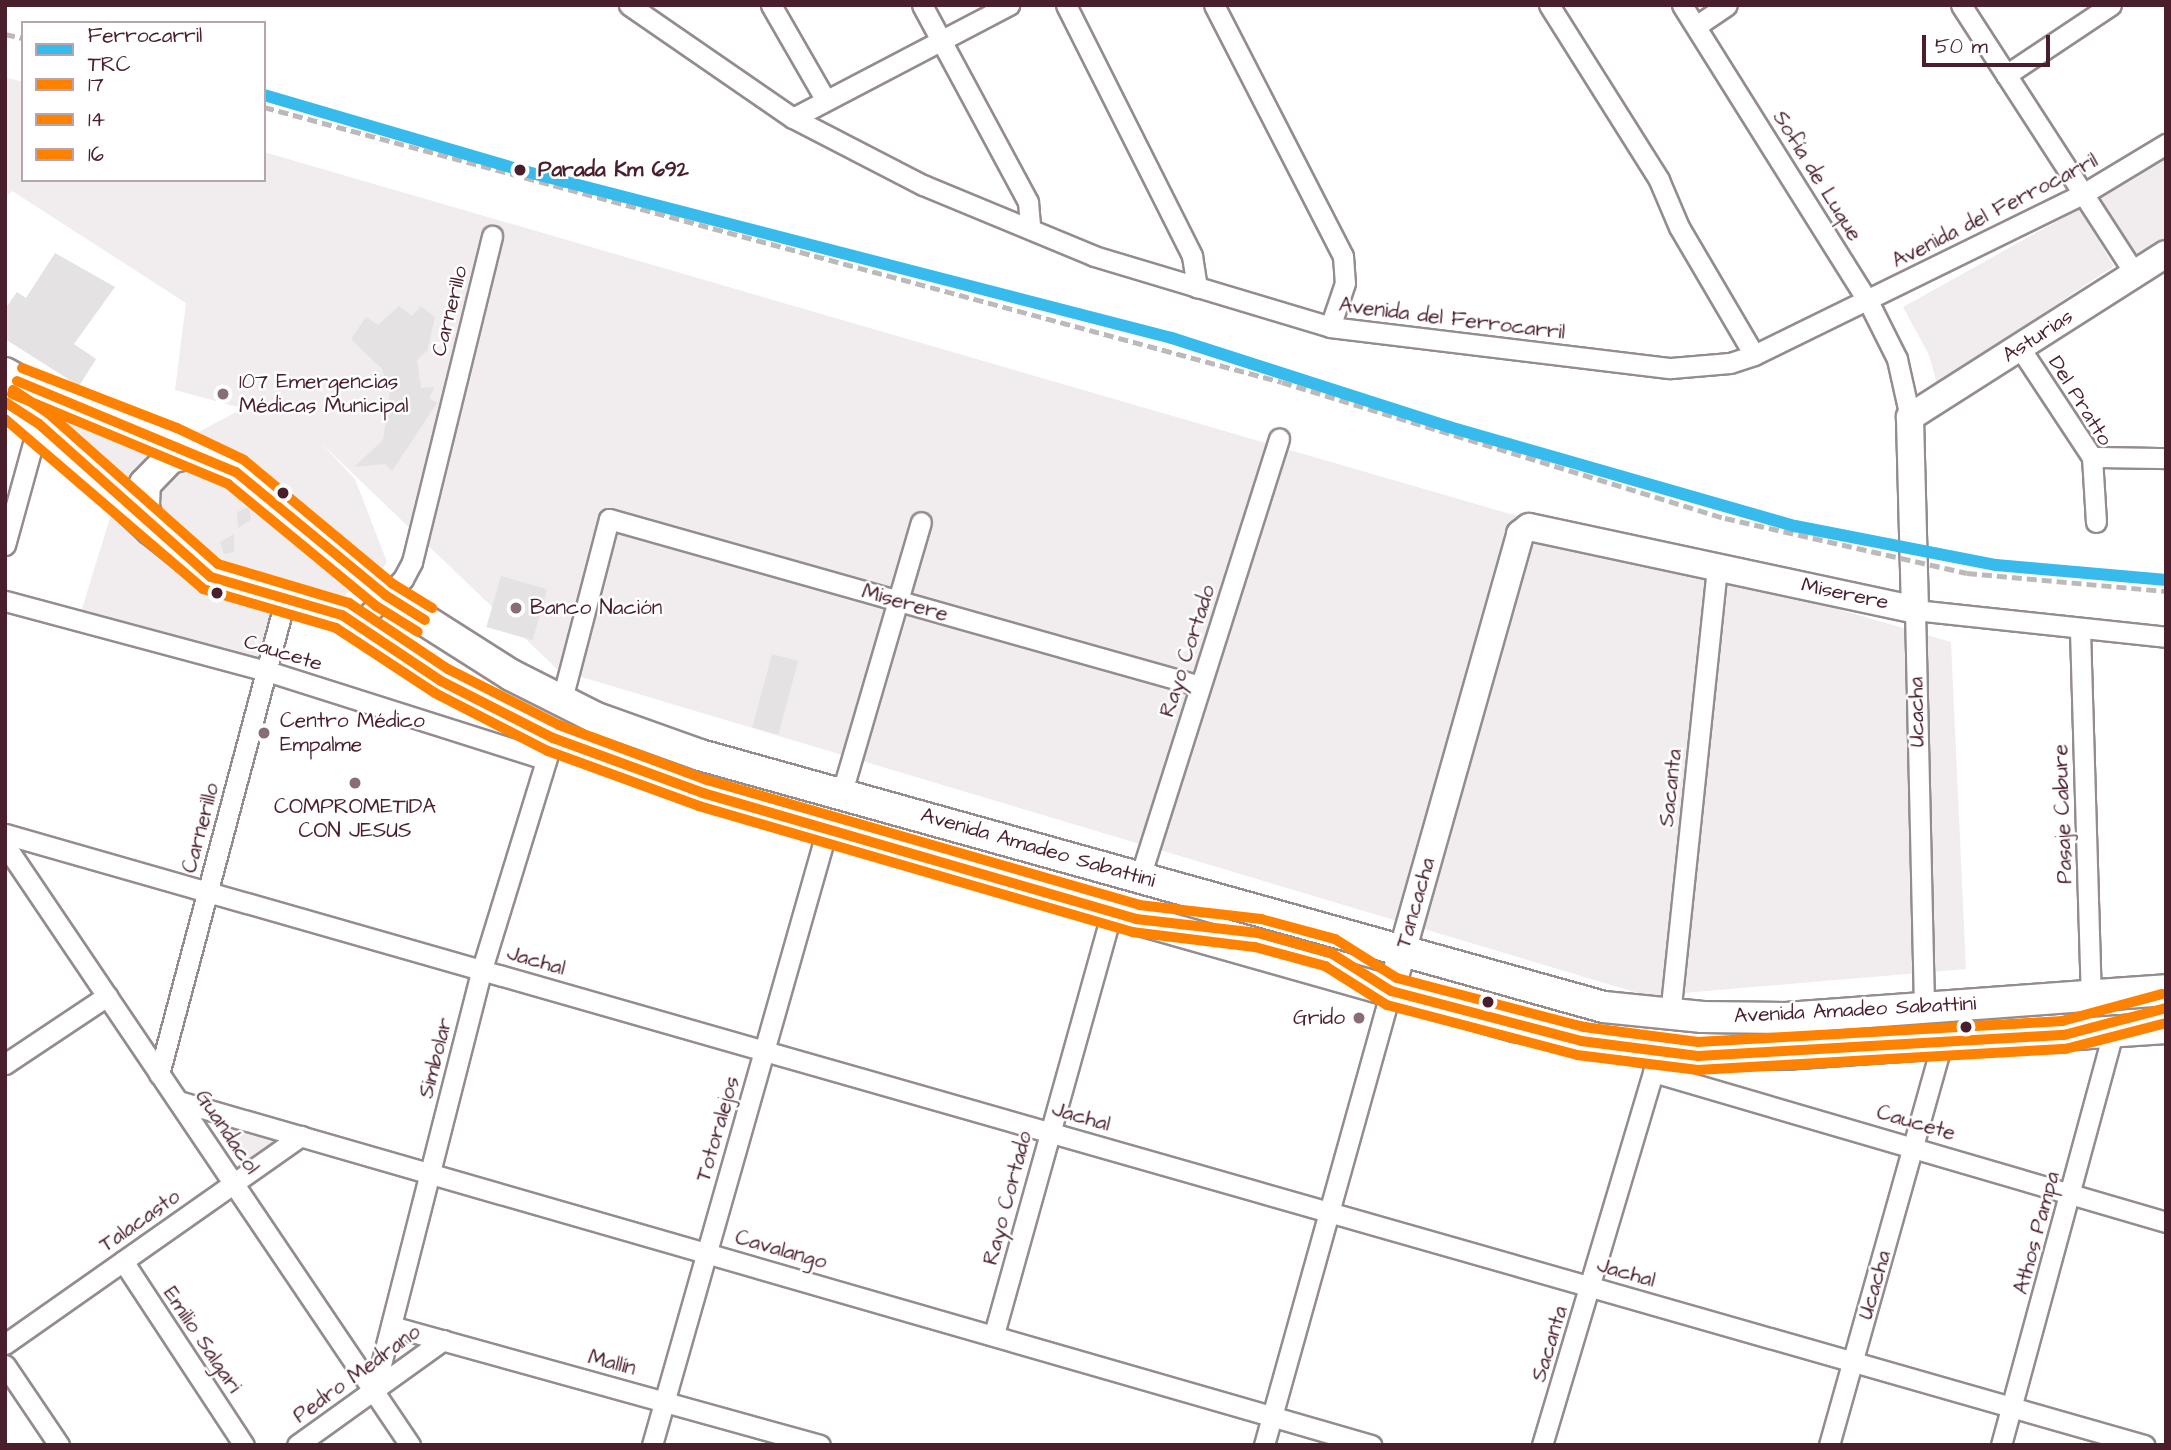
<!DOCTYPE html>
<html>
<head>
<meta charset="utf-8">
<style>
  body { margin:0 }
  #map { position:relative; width:2171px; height:1450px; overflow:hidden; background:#fff; font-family:"Architects Daughter",sans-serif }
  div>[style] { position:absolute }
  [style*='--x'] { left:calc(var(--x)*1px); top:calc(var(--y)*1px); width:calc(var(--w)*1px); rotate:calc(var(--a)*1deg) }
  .built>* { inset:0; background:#f1edee }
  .building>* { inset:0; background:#e4e2e3; transform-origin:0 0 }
  .roads { filter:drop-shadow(2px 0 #948c8e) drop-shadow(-2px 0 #948c8e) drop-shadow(0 2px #948c8e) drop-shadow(0 -2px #948c8e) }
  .street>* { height:19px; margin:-9.5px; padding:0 9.5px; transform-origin:9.5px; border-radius:9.5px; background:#fff }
  .secondary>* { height:26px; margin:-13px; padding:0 13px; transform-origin:13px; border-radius:13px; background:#fff }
  .primary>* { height:30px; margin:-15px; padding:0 15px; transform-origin:15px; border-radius:15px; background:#fff }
  .rail>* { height:5px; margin-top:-2.5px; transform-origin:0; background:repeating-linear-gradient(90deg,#bdb8b9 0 10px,transparent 0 15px) }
  .bus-1>* { height:10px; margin:-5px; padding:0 5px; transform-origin:5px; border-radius:5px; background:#ff8100 }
  .bus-2>* { height:10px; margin:-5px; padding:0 5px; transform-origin:5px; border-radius:5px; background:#ff8100 }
  .bus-3>* { height:10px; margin:-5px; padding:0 5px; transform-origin:5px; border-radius:5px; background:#ff8100 }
  .rail-1>* { height:12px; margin:-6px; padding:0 6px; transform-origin:6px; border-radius:6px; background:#37bbed }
  .dots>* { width:19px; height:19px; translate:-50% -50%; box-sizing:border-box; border:4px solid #fff; border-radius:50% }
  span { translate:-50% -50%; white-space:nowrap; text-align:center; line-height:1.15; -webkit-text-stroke:5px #fff; paint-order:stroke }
  .stop-label { font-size:21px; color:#4a1f2b; font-weight:700 }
  .left { translate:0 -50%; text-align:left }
  .street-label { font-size:21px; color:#4a1f2b }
  .poi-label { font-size:21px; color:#4a1f2b }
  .right { translate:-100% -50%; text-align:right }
  .frame { position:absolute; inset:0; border:7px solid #4a1f2b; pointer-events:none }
  .legend { position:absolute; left:21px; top:21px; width:245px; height:161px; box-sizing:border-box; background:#fff; border:2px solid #b7a5aa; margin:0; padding:9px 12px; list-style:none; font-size:21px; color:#4a1f2b }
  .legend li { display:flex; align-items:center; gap:14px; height:35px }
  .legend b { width:35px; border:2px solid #b7a5aa }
  .scale { position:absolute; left:1922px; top:35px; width:128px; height:32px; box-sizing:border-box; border:4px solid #4a1f2b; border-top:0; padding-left:9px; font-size:21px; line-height:24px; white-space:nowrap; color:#4a1f2b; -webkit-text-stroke:5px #fff; paint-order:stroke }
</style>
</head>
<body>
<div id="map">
  <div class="built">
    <i style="clip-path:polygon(5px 77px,23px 82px,23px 180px,264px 180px,264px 152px,1951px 642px,1966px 969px,1648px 996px,558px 670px,321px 443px,355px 479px,387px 562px,382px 569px,280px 487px,195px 434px,240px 410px,271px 416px,175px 390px,186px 303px,12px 191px,5px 199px)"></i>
    <i style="clip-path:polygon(2166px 149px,2166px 247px,2137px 265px,2091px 195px)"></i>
    <i style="clip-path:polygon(2079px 209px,2114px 266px,1937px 384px,1929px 355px,1903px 307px)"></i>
    <i style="clip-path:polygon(50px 400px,159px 449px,131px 494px,45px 417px)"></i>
    <i style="clip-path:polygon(195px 469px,243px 492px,351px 588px,345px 596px,232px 566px,186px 537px,163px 512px,161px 489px,178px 473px)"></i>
    <i style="clip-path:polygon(113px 508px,276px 601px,261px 660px,81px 612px)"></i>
    <i style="clip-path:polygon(218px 1119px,278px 1136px,276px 1145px,251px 1163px,243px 1160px)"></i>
  </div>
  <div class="building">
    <i style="clip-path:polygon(55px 253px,115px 287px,74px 344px,96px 359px,79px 386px,5px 339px,5px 309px,17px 292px,26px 298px)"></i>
    <i style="clip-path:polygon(399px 306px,412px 316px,421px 306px,435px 317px,427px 351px,417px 360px,421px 388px,435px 387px,429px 398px,437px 403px,392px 471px,385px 464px,354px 467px,383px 440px,390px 392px,382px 369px,351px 339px,366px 317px,378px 325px)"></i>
    <i style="clip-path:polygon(249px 507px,251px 520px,238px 528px,237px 512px)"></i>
    <i style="clip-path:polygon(234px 534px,234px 552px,224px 554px,220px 542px)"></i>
    <i style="left:501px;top:576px;width:48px;height:53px;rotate:16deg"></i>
    <i style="left:772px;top:654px;width:27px;height:76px;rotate:15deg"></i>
  </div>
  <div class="roads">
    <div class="street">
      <i style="--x:629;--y:5;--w:199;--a:34.6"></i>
      <i style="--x:793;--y:118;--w:146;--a:27.3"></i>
      <i style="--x:923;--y:185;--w:185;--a:22.5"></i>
      <i style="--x:1094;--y:256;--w:246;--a:16.7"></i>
      <i style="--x:1330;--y:327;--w:343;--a:6.9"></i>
      <i style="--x:1671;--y:368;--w:59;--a:-4.8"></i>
      <i style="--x:1730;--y:363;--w:25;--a:-18"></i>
      <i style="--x:1754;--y:355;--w:366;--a:-26.1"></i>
      <i style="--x:2083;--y:194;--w:97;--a:-31.1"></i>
      <i style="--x:771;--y:5;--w:108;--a:60.1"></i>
      <i style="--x:922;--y:5;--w:224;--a:61.7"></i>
      <i style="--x:1028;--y:202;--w:25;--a:85"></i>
      <i style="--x:1066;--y:5;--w:281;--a:63.3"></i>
      <i style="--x:1192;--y:256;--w:32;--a:81"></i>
      <i style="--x:1214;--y:5;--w:282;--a:62.8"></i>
      <i style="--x:1343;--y:256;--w:27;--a:86"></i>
      <i style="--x:1345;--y:283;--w:46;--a:108.8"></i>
      <i style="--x:1549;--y:5;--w:207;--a:57.8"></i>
      <i style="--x:1659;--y:180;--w:51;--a:66.9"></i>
      <i style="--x:1679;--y:227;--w:148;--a:59.6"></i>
      <i style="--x:1682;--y:5;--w:350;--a:57.9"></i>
      <i style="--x:1868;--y:301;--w:65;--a:63.4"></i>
      <i style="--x:1897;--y:359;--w:59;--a:77.4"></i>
      <i style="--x:1961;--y:5;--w:320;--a:57.1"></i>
      <i style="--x:1696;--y:26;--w:37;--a:-34"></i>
      <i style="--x:2006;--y:75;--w:126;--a:-33.7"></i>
      <i style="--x:793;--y:118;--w:244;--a:-27.6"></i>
      <i style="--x:2020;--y:348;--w:131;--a:56.6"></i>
      <i style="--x:2092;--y:457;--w:65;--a:86.5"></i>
      <i style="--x:2092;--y:457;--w:74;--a:0.8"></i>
      <i style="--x:5;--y:545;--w:136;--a:-74.6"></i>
      <i style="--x:5;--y:601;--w:271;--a:15"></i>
      <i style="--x:267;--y:671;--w:292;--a:17.6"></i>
      <i style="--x:358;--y:624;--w:64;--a:-45"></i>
      <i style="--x:403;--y:579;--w:19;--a:-62"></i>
      <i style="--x:412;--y:562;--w:336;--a:-76.2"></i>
      <i style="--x:2080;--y:630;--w:367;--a:88.3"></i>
      <i style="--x:561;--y:703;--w:190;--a:-75.4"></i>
      <i style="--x:609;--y:519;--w:614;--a:15.78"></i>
      <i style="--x:842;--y:792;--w:281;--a:-73.7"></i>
      <i style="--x:5;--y:834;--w:2225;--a:15.94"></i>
      <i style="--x:5;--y:845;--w:724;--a:55.98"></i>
      <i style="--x:1140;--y:877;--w:460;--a:-72.4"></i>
      <i style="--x:1924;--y:1006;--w:396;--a:-91.3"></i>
      <i style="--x:1915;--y:610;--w:252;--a:6.1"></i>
      <i style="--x:1670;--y:1015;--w:451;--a:-84"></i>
      <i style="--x:5;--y:1064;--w:123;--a:-33.7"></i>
      <i style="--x:1653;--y:1072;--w:534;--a:16.3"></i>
      <i style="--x:159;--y:1074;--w:497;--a:-75.1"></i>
      <i style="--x:178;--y:1101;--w:1242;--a:16.08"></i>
      <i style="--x:123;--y:1261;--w:220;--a:56.7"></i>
      <i style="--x:391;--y:1326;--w:445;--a:15.5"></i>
      <i style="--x:994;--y:1334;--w:438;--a:-74.4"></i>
      <i style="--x:5;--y:1344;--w:362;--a:-35.1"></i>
      <i style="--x:5;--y:1365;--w:97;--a:56"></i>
      <i style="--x:374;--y:1392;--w:437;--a:-75.7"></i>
      <i style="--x:482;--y:969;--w:242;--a:-72.9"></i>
      <i style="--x:297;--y:1445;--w:180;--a:-35.7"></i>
      <i style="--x:652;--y:1445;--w:644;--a:-74.13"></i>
      <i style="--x:1264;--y:1445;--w:471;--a:-74.4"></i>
      <i style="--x:1542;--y:1445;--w:400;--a:-73.4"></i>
      <i style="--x:1829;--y:1445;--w:417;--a:-74.3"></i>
      <i style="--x:2001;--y:1445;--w:428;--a:-74.8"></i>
    </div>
    <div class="secondary">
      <i style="--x:1391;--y:991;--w:475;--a:-74.2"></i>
      <i style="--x:1520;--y:534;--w:11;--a:-38"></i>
      <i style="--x:1529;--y:527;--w:395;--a:12.1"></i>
      <i style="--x:1915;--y:610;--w:193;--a:-91.5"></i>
      <i style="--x:1910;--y:417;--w:303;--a:-32.5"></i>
    </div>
    <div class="primary">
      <i style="--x:5;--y:373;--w:47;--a:29.3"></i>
      <i style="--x:46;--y:396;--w:134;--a:19.7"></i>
      <i style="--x:172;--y:441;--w:71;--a:25.8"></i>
      <i style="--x:236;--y:472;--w:193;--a:39.5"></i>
      <i style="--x:385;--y:595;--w:149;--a:32.4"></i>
      <i style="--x:511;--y:675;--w:93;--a:26.8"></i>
      <i style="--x:594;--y:717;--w:113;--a:19.7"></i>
      <i style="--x:700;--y:755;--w:938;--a:15.58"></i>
      <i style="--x:1604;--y:1007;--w:99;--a:5.8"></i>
      <i style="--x:1702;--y:1017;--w:84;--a:0.7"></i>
      <i style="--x:1786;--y:1018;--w:381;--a:-4.2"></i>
      <i style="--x:5;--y:402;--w:40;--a:32.9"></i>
      <i style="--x:39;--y:424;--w:154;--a:43.2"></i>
      <i style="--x:151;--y:529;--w:77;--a:38.7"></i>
      <i style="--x:211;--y:577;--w:136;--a:16.2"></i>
      <i style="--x:342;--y:615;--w:119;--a:33.7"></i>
      <i style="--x:441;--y:681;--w:126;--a:27"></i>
      <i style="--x:553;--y:738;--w:160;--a:20.1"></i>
      <i style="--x:703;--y:793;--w:451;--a:16.2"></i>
      <i style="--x:1136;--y:919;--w:394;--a:15.8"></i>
      <i style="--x:1515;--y:1026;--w:146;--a:11.1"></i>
      <i style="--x:1658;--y:1054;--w:126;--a:0"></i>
      <i style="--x:1784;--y:1054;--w:383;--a:-3.9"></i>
      <i style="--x:151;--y:529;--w:23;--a:-108"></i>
      <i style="--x:144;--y:507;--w:23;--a:-88"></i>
      <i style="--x:145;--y:484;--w:36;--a:-46"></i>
      <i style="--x:170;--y:458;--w:28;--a:-13"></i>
    </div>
  </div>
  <div class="rail">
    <i style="--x:5;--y:34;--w:18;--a:13"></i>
    <i style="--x:264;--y:107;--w:1054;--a:15.12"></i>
    <i style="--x:1282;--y:382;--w:463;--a:17.1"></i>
    <i style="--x:1725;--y:518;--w:248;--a:12.8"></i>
    <i style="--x:1967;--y:573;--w:200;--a:5.2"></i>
  </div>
  <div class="bus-1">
    <i style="--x:17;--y:381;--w:237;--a:22.6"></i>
    <i style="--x:236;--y:472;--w:193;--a:39.5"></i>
    <i style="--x:385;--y:595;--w:47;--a:32"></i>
    <i style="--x:5;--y:402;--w:40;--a:32.9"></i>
    <i style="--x:39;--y:424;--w:230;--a:41.7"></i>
    <i style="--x:211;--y:577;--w:136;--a:16.2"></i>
    <i style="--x:342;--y:615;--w:119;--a:33.7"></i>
    <i style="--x:441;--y:681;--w:126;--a:27"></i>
    <i style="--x:553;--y:738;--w:160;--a:20.1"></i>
    <i style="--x:703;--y:793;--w:451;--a:16.2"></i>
    <i style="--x:1136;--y:919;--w:123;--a:6.5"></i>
    <i style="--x:1258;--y:933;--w:76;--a:15.3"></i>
    <i style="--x:1331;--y:953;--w:71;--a:32.3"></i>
    <i style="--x:1391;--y:991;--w:196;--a:14.7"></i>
    <i style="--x:1581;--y:1041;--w:118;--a:7.3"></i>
    <i style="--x:1698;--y:1056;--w:367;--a:-3.3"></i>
    <i style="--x:2064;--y:1035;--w:106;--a:-14.8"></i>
  </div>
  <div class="bus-2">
    <i style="--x:12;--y:394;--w:234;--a:22.6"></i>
    <i style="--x:228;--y:484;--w:192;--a:39.5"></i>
    <i style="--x:376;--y:606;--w:49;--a:31.8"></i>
    <i style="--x:5;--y:419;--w:261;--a:40.6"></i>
    <i style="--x:203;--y:589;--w:139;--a:16.3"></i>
    <i style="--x:336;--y:628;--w:118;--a:33.3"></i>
    <i style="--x:435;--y:693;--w:127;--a:27.2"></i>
    <i style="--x:548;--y:751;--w:161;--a:20"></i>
    <i style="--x:699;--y:806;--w:451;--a:16.2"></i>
    <i style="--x:1132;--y:932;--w:124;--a:7"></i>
    <i style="--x:1255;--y:947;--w:73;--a:15.2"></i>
    <i style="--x:1325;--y:966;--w:73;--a:32.2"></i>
    <i style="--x:1387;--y:1005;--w:196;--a:14.7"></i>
    <i style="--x:1577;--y:1055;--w:122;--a:7.1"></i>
    <i style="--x:1698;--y:1070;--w:368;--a:-3.3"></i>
    <i style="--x:2065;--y:1049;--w:104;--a:-14.4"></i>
  </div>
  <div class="bus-3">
    <i style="--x:22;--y:368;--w:166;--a:21.2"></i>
    <i style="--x:177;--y:428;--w:74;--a:25.5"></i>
    <i style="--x:244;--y:460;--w:194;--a:39.8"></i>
    <i style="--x:393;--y:584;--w:46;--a:31.6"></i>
    <i style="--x:13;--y:390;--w:42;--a:33.3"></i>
    <i style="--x:48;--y:413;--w:227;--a:41.6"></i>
    <i style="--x:218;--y:564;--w:137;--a:16.6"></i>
    <i style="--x:349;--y:603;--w:119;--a:33.7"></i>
    <i style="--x:448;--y:669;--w:124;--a:26.8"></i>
    <i style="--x:559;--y:725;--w:158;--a:20.4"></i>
    <i style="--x:707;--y:780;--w:450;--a:16.1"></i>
    <i style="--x:1139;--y:905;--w:123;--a:6.5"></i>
    <i style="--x:1261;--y:919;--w:77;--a:15.1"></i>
    <i style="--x:1335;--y:939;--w:73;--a:32.2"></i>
    <i style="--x:1397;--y:978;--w:193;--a:14.7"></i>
    <i style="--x:1584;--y:1027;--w:115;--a:7.5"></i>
    <i style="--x:1698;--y:1042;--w:365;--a:-3.3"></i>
    <i style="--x:2062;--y:1021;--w:104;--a:-15.1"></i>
  </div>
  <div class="rail-1">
    <i style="--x:264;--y:95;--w:267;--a:16.3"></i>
    <i style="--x:520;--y:170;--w:673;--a:14.45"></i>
    <i style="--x:1172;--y:338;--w:291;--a:17.8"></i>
    <i style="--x:1449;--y:427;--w:360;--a:16"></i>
    <i style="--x:1795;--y:526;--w:205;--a:11"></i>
    <i style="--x:1996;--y:565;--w:171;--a:5"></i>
  </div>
  <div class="dots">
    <i style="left:520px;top:170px;background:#4a1f2b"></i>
    <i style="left:223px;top:394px;background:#896d75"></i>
    <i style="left:283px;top:493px;background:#4a1f2b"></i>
    <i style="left:217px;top:593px;background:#4a1f2b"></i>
    <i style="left:516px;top:608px;background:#896d75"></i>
    <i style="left:264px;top:733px;background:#896d75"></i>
    <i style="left:355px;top:783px;background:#896d75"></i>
    <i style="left:1488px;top:1002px;background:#4a1f2b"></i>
    <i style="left:1359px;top:1018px;background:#896d75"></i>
    <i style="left:1966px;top:1027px;background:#4a1f2b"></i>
  </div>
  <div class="stop-label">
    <span class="left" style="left:538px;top:170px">Parada Km 692</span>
  </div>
  <div class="street-label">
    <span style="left:1817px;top:176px;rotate:58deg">Sofía de Luque</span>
    <span style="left:1995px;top:211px;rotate:-27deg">Avenida del Ferrocarril</span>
    <span style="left:450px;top:311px;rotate:-76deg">Carnerillo</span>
    <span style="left:1452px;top:319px;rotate:7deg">Avenida del Ferrocarril</span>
    <span style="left:2038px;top:336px;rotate:-33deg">Asturias</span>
    <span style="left:2080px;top:401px;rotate:58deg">Del Pratto</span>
    <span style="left:1845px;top:594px;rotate:12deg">Miserere</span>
    <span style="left:905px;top:603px;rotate:16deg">Miserere</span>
    <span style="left:1188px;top:651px;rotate:-72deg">Rayo Cortado</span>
    <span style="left:283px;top:653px;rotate:17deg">Caucete</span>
    <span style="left:1917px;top:712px;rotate:-91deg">Ucacha</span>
    <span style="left:1671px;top:788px;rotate:-84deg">Sacanta</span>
    <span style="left:2063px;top:814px;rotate:-92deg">Pasaje Cabure</span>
    <span style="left:201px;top:828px;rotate:-75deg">Carnerillo</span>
    <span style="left:1038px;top:848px;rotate:16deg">Avenida Amadeo Sabattini</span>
    <span style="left:1416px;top:903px;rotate:-74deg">Tancacha</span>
    <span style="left:536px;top:961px;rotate:16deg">Jachal</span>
    <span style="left:1855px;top:1010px;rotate:-3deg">Avenida Amadeo Sabattini</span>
    <span style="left:436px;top:1058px;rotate:-76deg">Simbolar</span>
    <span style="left:1081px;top:1117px;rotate:16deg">Jachal</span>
    <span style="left:1916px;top:1123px;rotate:16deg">Caucete</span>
    <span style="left:718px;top:1129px;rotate:-74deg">Totoralejos</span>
    <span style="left:227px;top:1132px;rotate:56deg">Guandacol</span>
    <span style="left:1008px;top:1198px;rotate:-75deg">Rayo Cortado</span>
    <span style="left:140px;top:1221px;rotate:-35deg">Talacasto</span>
    <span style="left:2037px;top:1233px;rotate:-75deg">Athos Pampa</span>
    <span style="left:781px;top:1250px;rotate:16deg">Cavalango</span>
    <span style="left:1626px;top:1273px;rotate:16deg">Jachal</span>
    <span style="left:1875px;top:1285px;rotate:-74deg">Ucacha</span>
    <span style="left:202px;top:1340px;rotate:56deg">Emilio Salgari</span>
    <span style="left:1550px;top:1344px;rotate:-73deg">Sacanta</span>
    <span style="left:612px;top:1363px;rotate:15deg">Mallín</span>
    <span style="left:357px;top:1374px;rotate:-36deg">Pedro Medrano</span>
  </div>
  <div class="poi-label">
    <span class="left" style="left:239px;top:394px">107 Emergencias<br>Médicas Municipal</span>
    <span class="left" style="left:530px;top:608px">Banco Nación</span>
    <span class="left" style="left:280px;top:733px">Centro Médico<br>Empalme</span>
    <span style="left:355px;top:819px">COMPROMETIDA<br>CON JESUS</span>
    <span class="right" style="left:1345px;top:1018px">Grido</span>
  </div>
  <div class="frame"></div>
  <ul class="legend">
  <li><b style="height:9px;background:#37bbed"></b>Ferrocarril TRC</li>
  <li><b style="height:9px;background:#ff8100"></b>17</li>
  <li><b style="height:9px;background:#ff8100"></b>14</li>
  <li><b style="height:9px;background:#ff8100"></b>16</li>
  </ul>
  <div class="scale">50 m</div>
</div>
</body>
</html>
